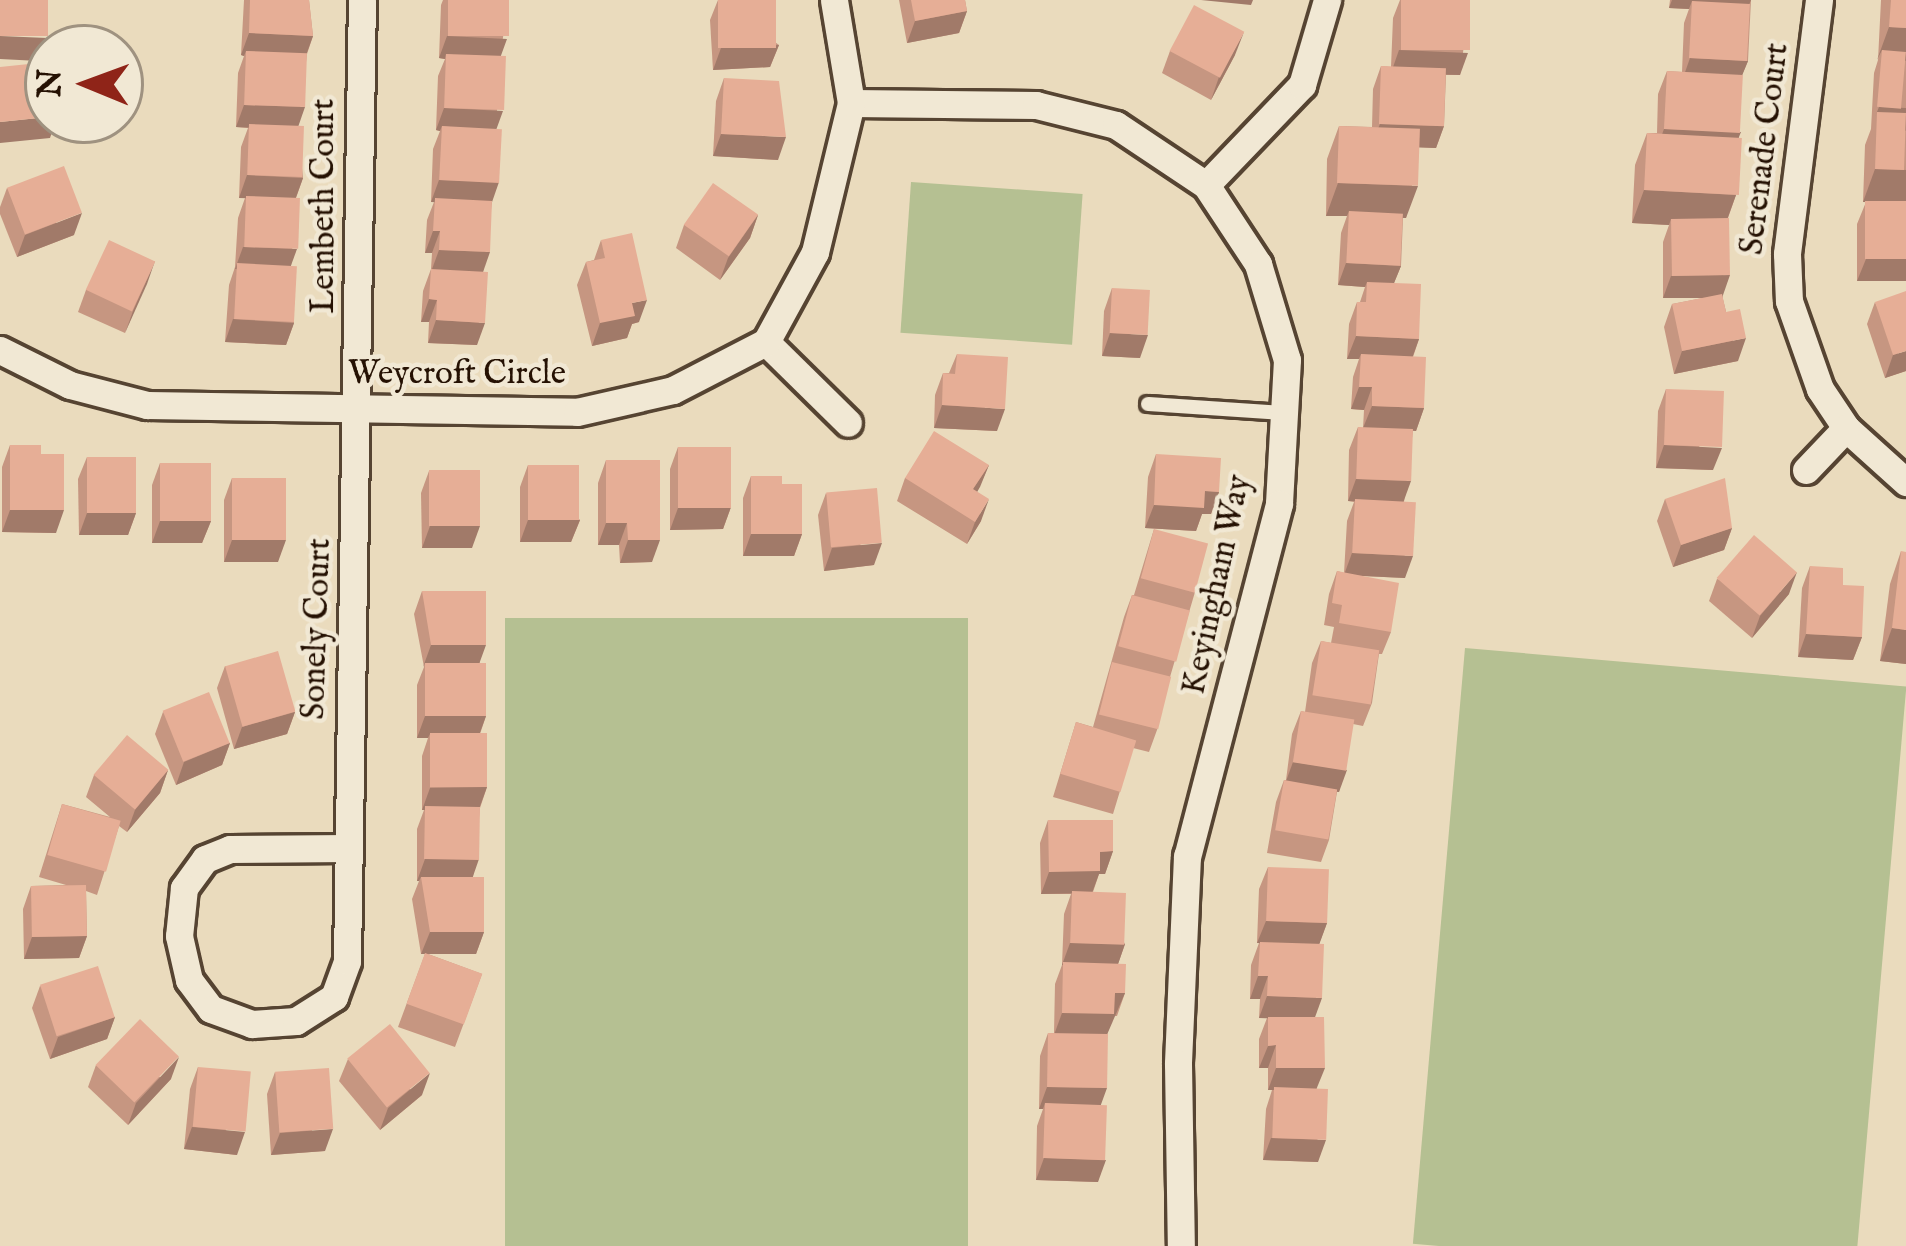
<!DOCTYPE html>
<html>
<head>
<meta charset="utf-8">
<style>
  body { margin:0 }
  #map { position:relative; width:1906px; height:1246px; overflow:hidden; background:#eadbbd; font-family:"IM FELL English",serif }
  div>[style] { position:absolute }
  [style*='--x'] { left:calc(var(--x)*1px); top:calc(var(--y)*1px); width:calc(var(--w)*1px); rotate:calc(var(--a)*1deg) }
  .green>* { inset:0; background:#b5c092; transform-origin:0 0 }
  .roads { filter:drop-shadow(3px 0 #564432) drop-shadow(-3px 0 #564432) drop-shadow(0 3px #564432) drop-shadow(0 -3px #564432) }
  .lane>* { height:14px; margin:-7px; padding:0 7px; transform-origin:7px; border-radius:7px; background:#f1e8d4 }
  .street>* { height:27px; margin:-13.5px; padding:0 13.5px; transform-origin:13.5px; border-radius:13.5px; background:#f1e8d4 }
  .wall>* { inset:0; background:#c69681 }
  .shaded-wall>* { inset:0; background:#a17a69 }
  .building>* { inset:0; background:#e6ae96; transform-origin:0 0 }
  span { translate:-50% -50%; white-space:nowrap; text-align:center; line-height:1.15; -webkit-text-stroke:9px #f1e8d4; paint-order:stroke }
  .street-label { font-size:33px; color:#251103 }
  .north { position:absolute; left:24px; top:24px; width:120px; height:120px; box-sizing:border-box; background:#f1e8d4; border:3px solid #9f9280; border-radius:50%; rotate:271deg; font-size:33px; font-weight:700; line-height:48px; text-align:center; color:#251103 }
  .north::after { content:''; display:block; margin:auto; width:42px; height:54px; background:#8f2418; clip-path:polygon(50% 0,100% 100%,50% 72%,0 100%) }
</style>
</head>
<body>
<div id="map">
  <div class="green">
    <i style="left:911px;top:182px;width:172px;height:151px;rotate:4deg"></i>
    <i style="left:505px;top:618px;width:463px;height:628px"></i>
    <i style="left:1465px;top:648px;width:443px;height:598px;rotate:5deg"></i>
  </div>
  <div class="roads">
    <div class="lane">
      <i style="--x:1148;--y:404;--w:136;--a:3.8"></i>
    </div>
    <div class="street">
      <i style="--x:1819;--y:0;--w:256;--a:97.2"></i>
      <i style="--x:1787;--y:254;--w:47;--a:87.6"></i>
      <i style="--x:1789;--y:301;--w:93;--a:70.6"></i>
      <i style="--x:1820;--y:389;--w:47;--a:56.3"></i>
      <i style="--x:1846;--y:428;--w:81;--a:42"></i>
      <i style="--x:851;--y:103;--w:185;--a:0.6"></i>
      <i style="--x:1036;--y:105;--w:82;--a:14"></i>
      <i style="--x:1116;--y:125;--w:108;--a:33.7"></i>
      <i style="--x:1206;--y:185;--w:95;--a:56.6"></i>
      <i style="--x:1258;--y:264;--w:100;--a:73.2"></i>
      <i style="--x:1287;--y:360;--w:144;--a:93.2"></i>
      <i style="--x:1279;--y:504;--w:364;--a:104.6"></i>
      <i style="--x:1187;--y:856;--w:208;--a:92.5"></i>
      <i style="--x:1178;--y:1064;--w:182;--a:89.1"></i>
      <i style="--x:1206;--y:185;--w:139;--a:-46.2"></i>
      <i style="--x:1302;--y:85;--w:89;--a:-73.6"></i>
      <i style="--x:766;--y:342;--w:115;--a:44.6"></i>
      <i style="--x:0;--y:350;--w:78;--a:26.6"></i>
      <i style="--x:70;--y:385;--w:80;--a:14.6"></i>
      <i style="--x:147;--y:405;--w:430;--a:0.9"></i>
      <i style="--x:577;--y:412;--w:98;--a:-12.9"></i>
      <i style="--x:673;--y:390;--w:105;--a:-27.3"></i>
      <i style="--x:766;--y:342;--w:102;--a:-61.4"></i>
      <i style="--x:815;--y:252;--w:153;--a:-76.4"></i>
      <i style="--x:851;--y:103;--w:104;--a:-99.4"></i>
      <i style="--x:1806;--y:470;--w:58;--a:-46.4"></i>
      <i style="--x:348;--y:848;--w:118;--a:179.5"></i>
      <i style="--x:230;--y:849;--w:27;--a:158"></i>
      <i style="--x:205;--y:859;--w:36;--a:126"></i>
      <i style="--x:184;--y:888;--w:48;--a:95.9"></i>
      <i style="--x:179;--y:936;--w:45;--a:77.2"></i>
      <i style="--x:189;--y:980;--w:36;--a:53"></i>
      <i style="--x:211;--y:1009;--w:44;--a:20.1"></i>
      <i style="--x:252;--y:1024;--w:44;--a:-3.9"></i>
      <i style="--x:296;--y:1021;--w:45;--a:-32.3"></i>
      <i style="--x:334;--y:997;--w:38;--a:-70"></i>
      <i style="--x:347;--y:961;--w:961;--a:-89.11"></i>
    </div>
  </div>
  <div class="wall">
    <i style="clip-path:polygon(244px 0,309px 0,313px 36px,307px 54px,298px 126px,303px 178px,296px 198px,291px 266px,294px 323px,286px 345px,225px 342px,229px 285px,235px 267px,238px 218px,245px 198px,239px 198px,241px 147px,248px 128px,236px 127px,238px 73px,244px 56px,241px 55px)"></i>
    <i style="clip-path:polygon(443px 0,509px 0,500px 56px,492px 202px,483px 272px,477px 345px,428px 343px,429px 322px,421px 322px,423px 291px,431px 269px,432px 253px,425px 253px,427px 220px,434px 202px,431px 202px,433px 149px,440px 131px,436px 130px,438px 76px,445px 59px,439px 58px,441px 5px)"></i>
    <i style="clip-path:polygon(718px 0,779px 45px,770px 67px,713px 70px,710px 20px)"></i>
    <i style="clip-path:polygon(899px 0,965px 0,967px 11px,959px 33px,907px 43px)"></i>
    <i style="clip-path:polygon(1400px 0,1470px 0,1460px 75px,1446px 75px,1444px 126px,1436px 148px,1419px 147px,1406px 218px,1403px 218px,1401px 266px,1394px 283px,1419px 339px,1413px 357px,1424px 408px,1416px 431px,1413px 430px,1404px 502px,1405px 578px,1362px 576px,1391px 632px,1382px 654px,1379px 654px,1372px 703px,1363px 726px,1353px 724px,1339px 792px,1337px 792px,1329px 840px,1321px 862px,1267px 853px,1276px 802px,1284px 780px,1286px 780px,1292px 734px,1301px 711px,1305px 712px,1312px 663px,1321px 641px,1331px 643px,1334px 627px,1324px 625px,1329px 594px,1337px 571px,1344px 573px,1347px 521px,1354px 502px,1348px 501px,1349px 450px,1358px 427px,1363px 428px,1364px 410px,1351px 409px,1353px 377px,1359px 359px,1347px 359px,1349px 324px,1357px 302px,1360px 302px,1365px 287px,1338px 285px,1341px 233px,1347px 216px,1326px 216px,1327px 159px,1339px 126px,1372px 127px,1373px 89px,1381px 66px,1391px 67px,1393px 18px)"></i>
    <i style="clip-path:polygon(1670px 0,1751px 0,1748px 61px,1742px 75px,1736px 195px,1728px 218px,1722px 295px,1738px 361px,1674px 374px,1664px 327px,1672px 304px,1703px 298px,1663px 298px,1663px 242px,1669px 225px,1632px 223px,1635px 165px,1647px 133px,1657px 133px,1658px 94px,1667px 71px,1682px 72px,1684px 23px,1689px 9px,1669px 8px)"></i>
    <i style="clip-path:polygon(1881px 0,1906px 0,1906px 281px,1857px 281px,1857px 224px,1866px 202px,1863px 202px,1865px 145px,1871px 129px,1874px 73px,1878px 60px)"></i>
    <i style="clip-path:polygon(1170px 51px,1235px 55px,1211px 100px,1162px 73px)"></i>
    <i style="clip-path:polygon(724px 78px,778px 160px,713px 156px,716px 101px)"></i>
    <i style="clip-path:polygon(7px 188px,74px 235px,17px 257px,0 214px,0 207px)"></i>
    <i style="clip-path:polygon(758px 215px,750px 238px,720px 280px,676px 248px,684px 225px)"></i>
    <i style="clip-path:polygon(601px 240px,639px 322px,632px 324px,627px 338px,592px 346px,577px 285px,586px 262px,594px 260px)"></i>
    <i style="clip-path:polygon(155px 261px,125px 333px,78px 312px,86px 290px)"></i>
    <i style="clip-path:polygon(1112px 288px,1140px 358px,1102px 356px,1104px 311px)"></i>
    <i style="clip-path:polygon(1875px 302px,1906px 371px,1885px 378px,1867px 324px)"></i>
    <i style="clip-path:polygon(957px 354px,997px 431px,934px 428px,935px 395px,943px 373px,949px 373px)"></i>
    <i style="clip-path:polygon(1666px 389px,1713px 470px,1656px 468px,1658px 411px)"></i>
    <i style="clip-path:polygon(10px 445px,41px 454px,56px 533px,2px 532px,2px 467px)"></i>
    <i style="clip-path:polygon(678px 447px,731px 507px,723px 529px,670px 530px,670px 469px)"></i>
    <i style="clip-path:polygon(1156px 454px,1219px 492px,1211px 514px,1202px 514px,1196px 531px,1145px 528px,1148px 477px)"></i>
    <i style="clip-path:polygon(87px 457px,136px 513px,128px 535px,79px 535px,78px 479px)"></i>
    <i style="clip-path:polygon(606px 460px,652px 562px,620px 563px,619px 545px,598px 545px,598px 483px)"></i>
    <i style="clip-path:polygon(160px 463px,211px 521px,202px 543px,152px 543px,152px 485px)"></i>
    <i style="clip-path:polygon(528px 465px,580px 520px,571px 542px,520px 542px,520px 487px)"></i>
    <i style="clip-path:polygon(989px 465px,977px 492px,981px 521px,967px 544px,897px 501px,905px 478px)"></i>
    <i style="clip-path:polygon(429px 471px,472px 548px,422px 548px,421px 493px)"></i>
    <i style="clip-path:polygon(751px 476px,782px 484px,802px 534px,794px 556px,743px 556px,743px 498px)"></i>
    <i style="clip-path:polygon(232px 478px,278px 562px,224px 562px,224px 500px)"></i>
    <i style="clip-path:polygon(826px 493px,874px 565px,824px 571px,818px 515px)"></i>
    <i style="clip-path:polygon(1665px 499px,1732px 528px,1724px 550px,1673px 567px,1657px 521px)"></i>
    <i style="clip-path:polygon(1154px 529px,1195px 592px,1170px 677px,1157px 730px,1149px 752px,1133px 748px,1113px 814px,1053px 797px,1076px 722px,1093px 727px,1124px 617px,1132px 595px,1134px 595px)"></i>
    <i style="clip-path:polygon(1901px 551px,1906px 664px,1880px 661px,1890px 584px)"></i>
    <i style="clip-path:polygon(1810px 566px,1843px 585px,1862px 637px,1853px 660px,1798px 657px,1802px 588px)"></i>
    <i style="clip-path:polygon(1717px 579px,1789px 594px,1752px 638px,1709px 601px)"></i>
    <i style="clip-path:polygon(422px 591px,480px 663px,486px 716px,480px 734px,487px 787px,480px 808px,473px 877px,484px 932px,476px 954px,428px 954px,482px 974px,455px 1047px,398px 1027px,425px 954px,421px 954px,412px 899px,419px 881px,417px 881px,417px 829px,424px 810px,422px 810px,422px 756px,428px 738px,417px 738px,417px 685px,424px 667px,414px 614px)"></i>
    <i style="clip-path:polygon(225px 666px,295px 712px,287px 734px,234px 749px,217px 688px)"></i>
    <i style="clip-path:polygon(163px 712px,230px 743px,222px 765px,176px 785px,155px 734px)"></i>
    <i style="clip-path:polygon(168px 770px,160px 793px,127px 832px,119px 826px,97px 895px,86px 891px,87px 936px,79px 958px,24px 959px,23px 909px,31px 886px,66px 885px,39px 877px,62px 804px,110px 817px,86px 797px,94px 775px)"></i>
    <i style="clip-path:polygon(1048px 820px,1113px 851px,1105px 874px,1099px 874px,1093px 892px,1125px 944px,1118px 964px,1125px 993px,1117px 1016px,1114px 1016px,1107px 1034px,1100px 1105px,1098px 1182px,1036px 1180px,1037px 1126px,1043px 1109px,1039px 1109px,1040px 1056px,1048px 1033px,1054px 1033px,1055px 984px,1062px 965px,1064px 914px,1071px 894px,1041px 894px,1040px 843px)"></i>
    <i style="clip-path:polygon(1268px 867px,1327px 923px,1319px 944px,1315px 1017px,1318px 1162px,1263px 1160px,1266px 1109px,1272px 1090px,1268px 1090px,1268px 1068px,1259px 1068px,1259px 1039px,1267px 1018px,1259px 1018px,1260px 999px,1250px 999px,1251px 965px,1259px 943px,1257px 943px,1259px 889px)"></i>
    <i style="clip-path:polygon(40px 986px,115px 1017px,107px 1039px,50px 1059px,32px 1008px)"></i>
    <i style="clip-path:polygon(348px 1059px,422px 1095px,380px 1130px,339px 1081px)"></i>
    <i style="clip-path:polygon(96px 1065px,171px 1079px,128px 1125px,88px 1087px)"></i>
    <i style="clip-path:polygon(198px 1067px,237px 1155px,184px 1149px,190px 1089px)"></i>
    <i style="clip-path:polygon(275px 1072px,325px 1151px,271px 1155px,267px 1094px)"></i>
  </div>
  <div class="shaded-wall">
    <i style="clip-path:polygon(1201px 0,1253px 0,1251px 5px)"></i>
    <i style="clip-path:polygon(1672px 0,1751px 0,1746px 12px,1692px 1px,1689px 9px,1669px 8px)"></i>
    <i style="clip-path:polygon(967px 11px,959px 33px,907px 43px,915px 21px)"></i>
    <i style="clip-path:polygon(1889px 27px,1906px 28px,1906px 61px,1882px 50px,1877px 60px)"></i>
    <i style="clip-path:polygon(1244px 32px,1235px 55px,1211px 100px,1219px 77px)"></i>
    <i style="clip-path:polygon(249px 33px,313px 36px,305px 58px,246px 51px,244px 56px,241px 55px)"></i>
    <i style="clip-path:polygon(0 36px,47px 38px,39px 61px,0 59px)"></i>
    <i style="clip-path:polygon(447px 36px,507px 39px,499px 61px,446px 54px,445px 59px,439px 58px)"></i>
    <i style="clip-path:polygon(779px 45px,770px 67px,713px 70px,721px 48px)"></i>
    <i style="clip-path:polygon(1399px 50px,1468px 53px,1460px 75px,1391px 73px)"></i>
    <i style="clip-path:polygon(1690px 58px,1748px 61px,1739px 83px,1682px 81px)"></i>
    <i style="clip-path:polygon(244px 105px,305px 107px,297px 130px,236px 127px)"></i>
    <i style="clip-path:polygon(1879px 107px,1906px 108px,1906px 131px,1877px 112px,1870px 129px)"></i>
    <i style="clip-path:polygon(444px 108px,503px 111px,495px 133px,442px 126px,440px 131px,436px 130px)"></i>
    <i style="clip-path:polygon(48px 117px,48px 120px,56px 120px,50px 138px,0 143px,0 122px)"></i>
    <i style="clip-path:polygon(1380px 124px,1444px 126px,1436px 148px,1371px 146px)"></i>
    <i style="clip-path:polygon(1664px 129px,1741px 132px,1732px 154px,1656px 151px)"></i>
    <i style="clip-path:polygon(721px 134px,786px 137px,778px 160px,713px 156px)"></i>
    <i style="clip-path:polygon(1875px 169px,1906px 170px,1906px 203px,1863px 202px)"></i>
    <i style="clip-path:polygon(247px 175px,303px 178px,295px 200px,239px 198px)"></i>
    <i style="clip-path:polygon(439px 180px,499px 182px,491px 205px,431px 202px)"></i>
    <i style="clip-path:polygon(1338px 183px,1418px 186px,1406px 218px,1349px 216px,1349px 211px,1347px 216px,1326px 216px)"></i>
    <i style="clip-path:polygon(1644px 190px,1736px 195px,1724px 228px,1671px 219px,1669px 225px,1632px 223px)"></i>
    <i style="clip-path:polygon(82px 213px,74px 235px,17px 257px,25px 235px)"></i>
    <i style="clip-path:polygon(758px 215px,750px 238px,720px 280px,728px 258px)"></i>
    <i style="clip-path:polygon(433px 231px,440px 231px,432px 253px,425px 253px)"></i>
    <i style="clip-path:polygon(243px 247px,297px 249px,289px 271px,235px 269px)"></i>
    <i style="clip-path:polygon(439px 250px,490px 252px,482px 275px,431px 272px)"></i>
    <i style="clip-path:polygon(1866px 259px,1906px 259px,1906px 281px,1857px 281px)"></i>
    <i style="clip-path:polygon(155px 261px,147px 284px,125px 333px,133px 311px)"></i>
    <i style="clip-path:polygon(1346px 263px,1401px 266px,1392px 288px,1367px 282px,1365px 287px,1338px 285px)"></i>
    <i style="clip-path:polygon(1730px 275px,1722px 298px,1663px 298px,1671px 276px)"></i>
    <i style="clip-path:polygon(429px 299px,437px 300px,429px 322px,421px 322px)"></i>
    <i style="clip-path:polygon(647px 300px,639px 322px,632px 324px,627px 338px,592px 346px,600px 323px,632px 303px)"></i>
    <i style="clip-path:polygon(233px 319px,294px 323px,286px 345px,225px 342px)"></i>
    <i style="clip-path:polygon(436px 320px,485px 323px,477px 345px,428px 343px)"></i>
    <i style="clip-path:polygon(1110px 333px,1148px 335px,1140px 358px,1102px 356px)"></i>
    <i style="clip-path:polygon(1356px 336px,1419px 339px,1411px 361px,1361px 354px,1359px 359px,1347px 359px)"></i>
    <i style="clip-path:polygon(1746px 338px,1738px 361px,1674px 374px,1682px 351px)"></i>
    <i style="clip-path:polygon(1906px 351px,1906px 371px,1885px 378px,1893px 355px)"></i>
    <i style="clip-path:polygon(1359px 387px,1372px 387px,1364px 410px,1351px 409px)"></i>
    <i style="clip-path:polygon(942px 405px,1005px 409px,997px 431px,934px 428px)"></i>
    <i style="clip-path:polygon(1372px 406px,1424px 408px,1416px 431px,1363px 428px)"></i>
    <i style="clip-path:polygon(1664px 445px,1722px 448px,1713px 470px,1656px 468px)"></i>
    <i style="clip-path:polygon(989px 465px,980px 487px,965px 512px,973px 489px)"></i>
    <i style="clip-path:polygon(1356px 479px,1411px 481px,1403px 503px,1348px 501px)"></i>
    <i style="clip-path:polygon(1205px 491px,1219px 492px,1211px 514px,1202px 514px,1196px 531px,1145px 528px,1154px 505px)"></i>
    <i style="clip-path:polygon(989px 499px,981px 521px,967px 544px,975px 522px)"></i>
    <i style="clip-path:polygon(731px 507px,723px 529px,670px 530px,678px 508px)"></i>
    <i style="clip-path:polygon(10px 510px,64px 510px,56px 533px,2px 532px)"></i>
    <i style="clip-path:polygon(87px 513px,136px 513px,128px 535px,79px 535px)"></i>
    <i style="clip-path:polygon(528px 520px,580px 520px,571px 542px,520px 542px)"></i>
    <i style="clip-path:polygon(160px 521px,211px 521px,202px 543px,152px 543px)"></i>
    <i style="clip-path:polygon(606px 523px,627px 523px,619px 545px,598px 545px)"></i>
    <i style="clip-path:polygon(430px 526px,480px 526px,472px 548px,422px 548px)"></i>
    <i style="clip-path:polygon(1732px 528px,1724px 550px,1673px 567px,1681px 545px)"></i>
    <i style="clip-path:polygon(751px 534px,802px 534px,794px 556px,743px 556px)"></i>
    <i style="clip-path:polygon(232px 540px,286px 540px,278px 562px,224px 562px)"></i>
    <i style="clip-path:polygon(628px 540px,660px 540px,652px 562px,620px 563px)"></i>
    <i style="clip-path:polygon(882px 543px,874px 565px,824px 571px,832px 548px)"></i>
    <i style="clip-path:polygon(1352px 553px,1413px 556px,1405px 578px,1344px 575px)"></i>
    <i style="clip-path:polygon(1797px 572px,1789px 594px,1752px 638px,1760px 616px)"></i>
    <i style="clip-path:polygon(1892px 628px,1906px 630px,1906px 664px,1880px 661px)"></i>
    <i style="clip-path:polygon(1806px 634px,1862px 637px,1853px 660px,1798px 657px)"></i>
    <i style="clip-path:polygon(431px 645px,486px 645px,478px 667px,425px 663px,423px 667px)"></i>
    <i style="clip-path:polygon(295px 712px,287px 734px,234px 749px,242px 727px)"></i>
    <i style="clip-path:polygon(425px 716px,486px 716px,478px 738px,430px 734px,428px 738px,417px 738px)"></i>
    <i style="clip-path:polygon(230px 743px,222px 765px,176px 785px,184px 762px)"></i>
    <i style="clip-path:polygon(1293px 762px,1347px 770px,1339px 792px,1285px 784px)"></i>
    <i style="clip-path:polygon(168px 770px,160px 793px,127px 832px,135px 810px)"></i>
    <i style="clip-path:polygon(487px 787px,479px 809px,422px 810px,430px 788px)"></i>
    <i style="clip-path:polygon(1113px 851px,1105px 874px,1099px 874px,1092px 893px,1041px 894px,1049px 872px,1100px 852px)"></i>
    <i style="clip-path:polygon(425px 859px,479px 859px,471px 882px,421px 877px,419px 881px,417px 881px)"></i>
    <i style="clip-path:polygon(1266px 921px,1327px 923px,1319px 945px,1257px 943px)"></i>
    <i style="clip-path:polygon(430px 932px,484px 932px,476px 954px,421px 954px)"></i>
    <i style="clip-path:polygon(87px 936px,79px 958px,24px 959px,32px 937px)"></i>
    <i style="clip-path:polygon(1070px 943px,1125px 944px,1117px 967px,1062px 965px)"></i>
    <i style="clip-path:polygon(1258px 976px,1268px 976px,1260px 999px,1250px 999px)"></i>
    <i style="clip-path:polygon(1115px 993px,1125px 993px,1106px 1037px,1054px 1035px,1062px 1013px)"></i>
    <i style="clip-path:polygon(1267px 996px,1322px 998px,1314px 1020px,1259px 1018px)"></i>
    <i style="clip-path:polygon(115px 1017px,107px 1039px,50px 1059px,58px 1037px)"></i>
    <i style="clip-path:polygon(1276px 1045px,1268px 1068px,1259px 1068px,1268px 1046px)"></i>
    <i style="clip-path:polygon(179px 1057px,171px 1079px,128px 1125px,136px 1103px)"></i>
    <i style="clip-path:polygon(1276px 1068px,1325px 1068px,1316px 1090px,1268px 1090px)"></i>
    <i style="clip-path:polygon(430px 1073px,422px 1095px,380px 1130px,388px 1108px)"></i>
    <i style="clip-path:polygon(1047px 1087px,1107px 1088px,1099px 1110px,1045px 1103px,1043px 1109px,1039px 1109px)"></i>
    <i style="clip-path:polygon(192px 1127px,245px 1132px,237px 1155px,184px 1149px)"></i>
    <i style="clip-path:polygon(333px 1129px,325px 1151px,271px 1155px,280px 1133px)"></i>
    <i style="clip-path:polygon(1271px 1138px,1326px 1140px,1318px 1162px,1263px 1160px)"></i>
    <i style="clip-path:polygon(1044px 1158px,1106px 1160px,1098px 1182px,1036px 1180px)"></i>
  </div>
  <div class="building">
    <i style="left:0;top:0;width:48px;height:36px"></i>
    <i style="clip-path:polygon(250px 0,309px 0,313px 36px,249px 33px)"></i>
    <i style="left:448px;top:0;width:61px;height:36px"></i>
    <i style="left:718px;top:0;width:58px;height:48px"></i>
    <i style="clip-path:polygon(911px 0,965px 0,967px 11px,915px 21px)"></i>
    <i style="left:1401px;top:0;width:69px;height:50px"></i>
    <i style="clip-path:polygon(1891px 0,1906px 0,1906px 28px,1889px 27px)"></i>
    <i style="left:1692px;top:1px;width:58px;height:57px;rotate:3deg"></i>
    <i style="left:1194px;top:5px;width:57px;height:52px;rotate:28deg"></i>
    <i style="left:1882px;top:50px;width:24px;height:57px;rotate:5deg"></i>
    <i style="left:246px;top:51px;width:61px;height:54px;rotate:2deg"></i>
    <i style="left:446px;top:54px;width:60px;height:54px;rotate:2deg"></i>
    <i style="clip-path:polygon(48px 62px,48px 117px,0 122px,0 67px)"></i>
    <i style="left:1381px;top:66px;width:65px;height:58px;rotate:2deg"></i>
    <i style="left:1667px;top:71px;width:76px;height:58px;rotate:3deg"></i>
    <i style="clip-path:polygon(724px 78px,779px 81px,786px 137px,721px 134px)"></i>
    <i style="left:1877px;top:112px;width:29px;height:57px;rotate:2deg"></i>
    <i style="left:249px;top:124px;width:55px;height:51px;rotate:2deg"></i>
    <i style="left:442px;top:126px;width:60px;height:54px;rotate:3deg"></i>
    <i style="left:1339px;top:126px;width:81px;height:57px;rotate:2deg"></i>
    <i style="left:1647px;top:133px;width:95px;height:57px;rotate:3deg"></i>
    <i style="left:64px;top:166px;width:50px;height:61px;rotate:69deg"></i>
    <i style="left:713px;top:183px;width:55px;height:51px;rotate:35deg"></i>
    <i style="left:246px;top:196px;width:54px;height:51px;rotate:2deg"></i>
    <i style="clip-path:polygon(435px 198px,492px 201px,490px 252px,439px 250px,440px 231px,433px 231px)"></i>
    <i style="left:1906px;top:201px;width:58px;height:41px;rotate:90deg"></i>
    <i style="left:1349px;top:211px;width:54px;height:52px;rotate:3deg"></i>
    <i style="left:1729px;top:218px;width:57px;height:58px;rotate:89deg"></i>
    <i style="clip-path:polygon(632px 233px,647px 300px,632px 303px,635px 316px,600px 323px,586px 262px,605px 258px,601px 240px)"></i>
    <i style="left:109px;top:240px;width:51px;height:55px;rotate:25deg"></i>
    <i style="left:237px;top:263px;width:60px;height:56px;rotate:3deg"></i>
    <i style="clip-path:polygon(431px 269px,488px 272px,485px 323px,436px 320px,437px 300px,429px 299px)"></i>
    <i style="clip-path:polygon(1367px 282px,1421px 284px,1419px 339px,1356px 336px,1357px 302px,1366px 302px)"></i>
    <i style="left:1112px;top:288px;width:38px;height:45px;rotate:3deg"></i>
    <i style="clip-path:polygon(1906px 291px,1906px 351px,1893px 355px,1875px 302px)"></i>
    <i style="clip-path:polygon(1722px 294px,1726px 312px,1740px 309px,1746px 338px,1682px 351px,1672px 304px)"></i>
    <i style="clip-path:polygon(957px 354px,1008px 357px,1005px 409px,942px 405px,943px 373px,955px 374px)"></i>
    <i style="clip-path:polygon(1361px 354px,1426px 357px,1424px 408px,1372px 406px,1372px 387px,1359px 387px)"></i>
    <i style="left:1666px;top:389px;width:58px;height:56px;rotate:2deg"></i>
    <i style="left:1358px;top:427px;width:55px;height:52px;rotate:2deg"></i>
    <i style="clip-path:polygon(934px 431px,989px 465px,973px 489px,989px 499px,975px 522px,905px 478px)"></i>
    <i style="clip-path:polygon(10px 445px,41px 445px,41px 454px,64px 454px,64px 510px,10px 510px)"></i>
    <i style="left:678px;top:447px;width:53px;height:61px"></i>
    <i style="clip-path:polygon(1156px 454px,1221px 458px,1219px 492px,1205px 491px,1204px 508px,1154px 505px)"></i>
    <i style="left:87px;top:457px;width:49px;height:56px"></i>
    <i style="clip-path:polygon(606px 460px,660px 460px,660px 540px,628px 540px,627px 523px,606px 523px)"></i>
    <i style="left:160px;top:463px;width:51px;height:58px"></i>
    <i style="left:528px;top:465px;width:51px;height:55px"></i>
    <i style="left:480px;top:470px;width:56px;height:51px;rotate:90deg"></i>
    <i style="clip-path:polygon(751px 476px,782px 476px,782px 484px,802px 484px,802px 534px,751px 534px)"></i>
    <i style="left:232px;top:478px;width:54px;height:62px"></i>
    <i style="clip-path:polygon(1725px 478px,1732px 528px,1681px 545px,1665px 499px)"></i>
    <i style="left:877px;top:488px;width:55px;height:51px;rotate:85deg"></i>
    <i style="left:1355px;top:499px;width:61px;height:54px;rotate:3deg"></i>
    <i style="left:1154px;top:529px;width:56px;height:51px;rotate:15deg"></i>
    <i style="left:1754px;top:535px;width:57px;height:57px;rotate:41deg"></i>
    <i style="clip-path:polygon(1901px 551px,1906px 552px,1906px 630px,1892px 628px)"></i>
    <i style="clip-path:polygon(1810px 566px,1843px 568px,1843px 585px,1864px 586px,1862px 637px,1806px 634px)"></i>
    <i style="clip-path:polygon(1337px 571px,1399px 583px,1391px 632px,1339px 623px,1342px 605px,1332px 603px)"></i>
    <i style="clip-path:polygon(422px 591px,486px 591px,486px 645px,431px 645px)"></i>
    <i style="left:1132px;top:595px;width:60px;height:53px;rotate:15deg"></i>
    <i style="left:1321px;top:641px;width:59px;height:55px;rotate:9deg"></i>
    <i style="left:278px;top:651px;width:63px;height:55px;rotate:74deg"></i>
    <i style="left:1112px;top:662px;width:61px;height:54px;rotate:14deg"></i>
    <i style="left:425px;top:663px;width:61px;height:53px"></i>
    <i style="left:209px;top:692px;width:55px;height:50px;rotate:68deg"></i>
    <i style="left:1301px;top:711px;width:54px;height:52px;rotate:9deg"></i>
    <i style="left:1076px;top:722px;width:63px;height:54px;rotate:17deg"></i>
    <i style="left:487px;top:733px;width:54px;height:57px;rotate:90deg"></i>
    <i style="left:127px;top:735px;width:54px;height:52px;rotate:40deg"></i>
    <i style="left:1284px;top:780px;width:54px;height:51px;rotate:10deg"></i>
    <i style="left:62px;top:804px;width:61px;height:53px;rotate:16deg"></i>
    <i style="left:425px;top:806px;width:55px;height:53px;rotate:1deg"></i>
    <i style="clip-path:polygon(1048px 820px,1113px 820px,1113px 851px,1100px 852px,1100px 871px,1049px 872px)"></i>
    <i style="left:1268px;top:867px;width:61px;height:54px;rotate:2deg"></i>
    <i style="clip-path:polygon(421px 877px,484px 877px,484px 932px,430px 932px)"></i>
    <i style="left:86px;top:885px;width:51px;height:55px;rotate:89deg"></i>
    <i style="left:1072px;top:891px;width:54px;height:52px;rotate:2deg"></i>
    <i style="clip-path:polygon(1260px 942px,1324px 944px,1322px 998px,1267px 996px,1268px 976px,1258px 976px)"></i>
    <i style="left:425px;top:953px;width:61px;height:54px;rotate:20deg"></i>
    <i style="clip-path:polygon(1063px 962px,1126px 964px,1125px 993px,1115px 993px,1114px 1014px,1062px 1013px)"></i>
    <i style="left:98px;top:966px;width:54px;height:61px;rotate:72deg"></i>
    <i style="clip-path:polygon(1268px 1017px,1324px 1017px,1325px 1068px,1276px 1068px,1276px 1045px,1268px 1046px)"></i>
    <i style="left:140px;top:1019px;width:54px;height:64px;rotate:44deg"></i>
    <i style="left:390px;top:1024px;width:63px;height:55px;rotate:51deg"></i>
    <i style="left:1048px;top:1033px;width:60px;height:54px;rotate:1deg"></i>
    <i style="left:198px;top:1067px;width:53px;height:60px;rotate:5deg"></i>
    <i style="left:329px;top:1068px;width:61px;height:54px;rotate:86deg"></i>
    <i style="left:1274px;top:1087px;width:54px;height:51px;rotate:2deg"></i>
    <i style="left:1045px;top:1103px;width:62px;height:55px;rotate:2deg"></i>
  </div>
  <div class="street-label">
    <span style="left:1766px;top:149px;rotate:-83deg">Serenade Court</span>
    <span style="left:325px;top:206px;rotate:-90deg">Lembeth Court</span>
    <span style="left:457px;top:375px">Weycroft Circle</span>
    <span style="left:1218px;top:585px;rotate:-78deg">Keyingham Way</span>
    <span style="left:318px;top:629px;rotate:-88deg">Sonely Court</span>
  </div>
  <div class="north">N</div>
</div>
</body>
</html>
